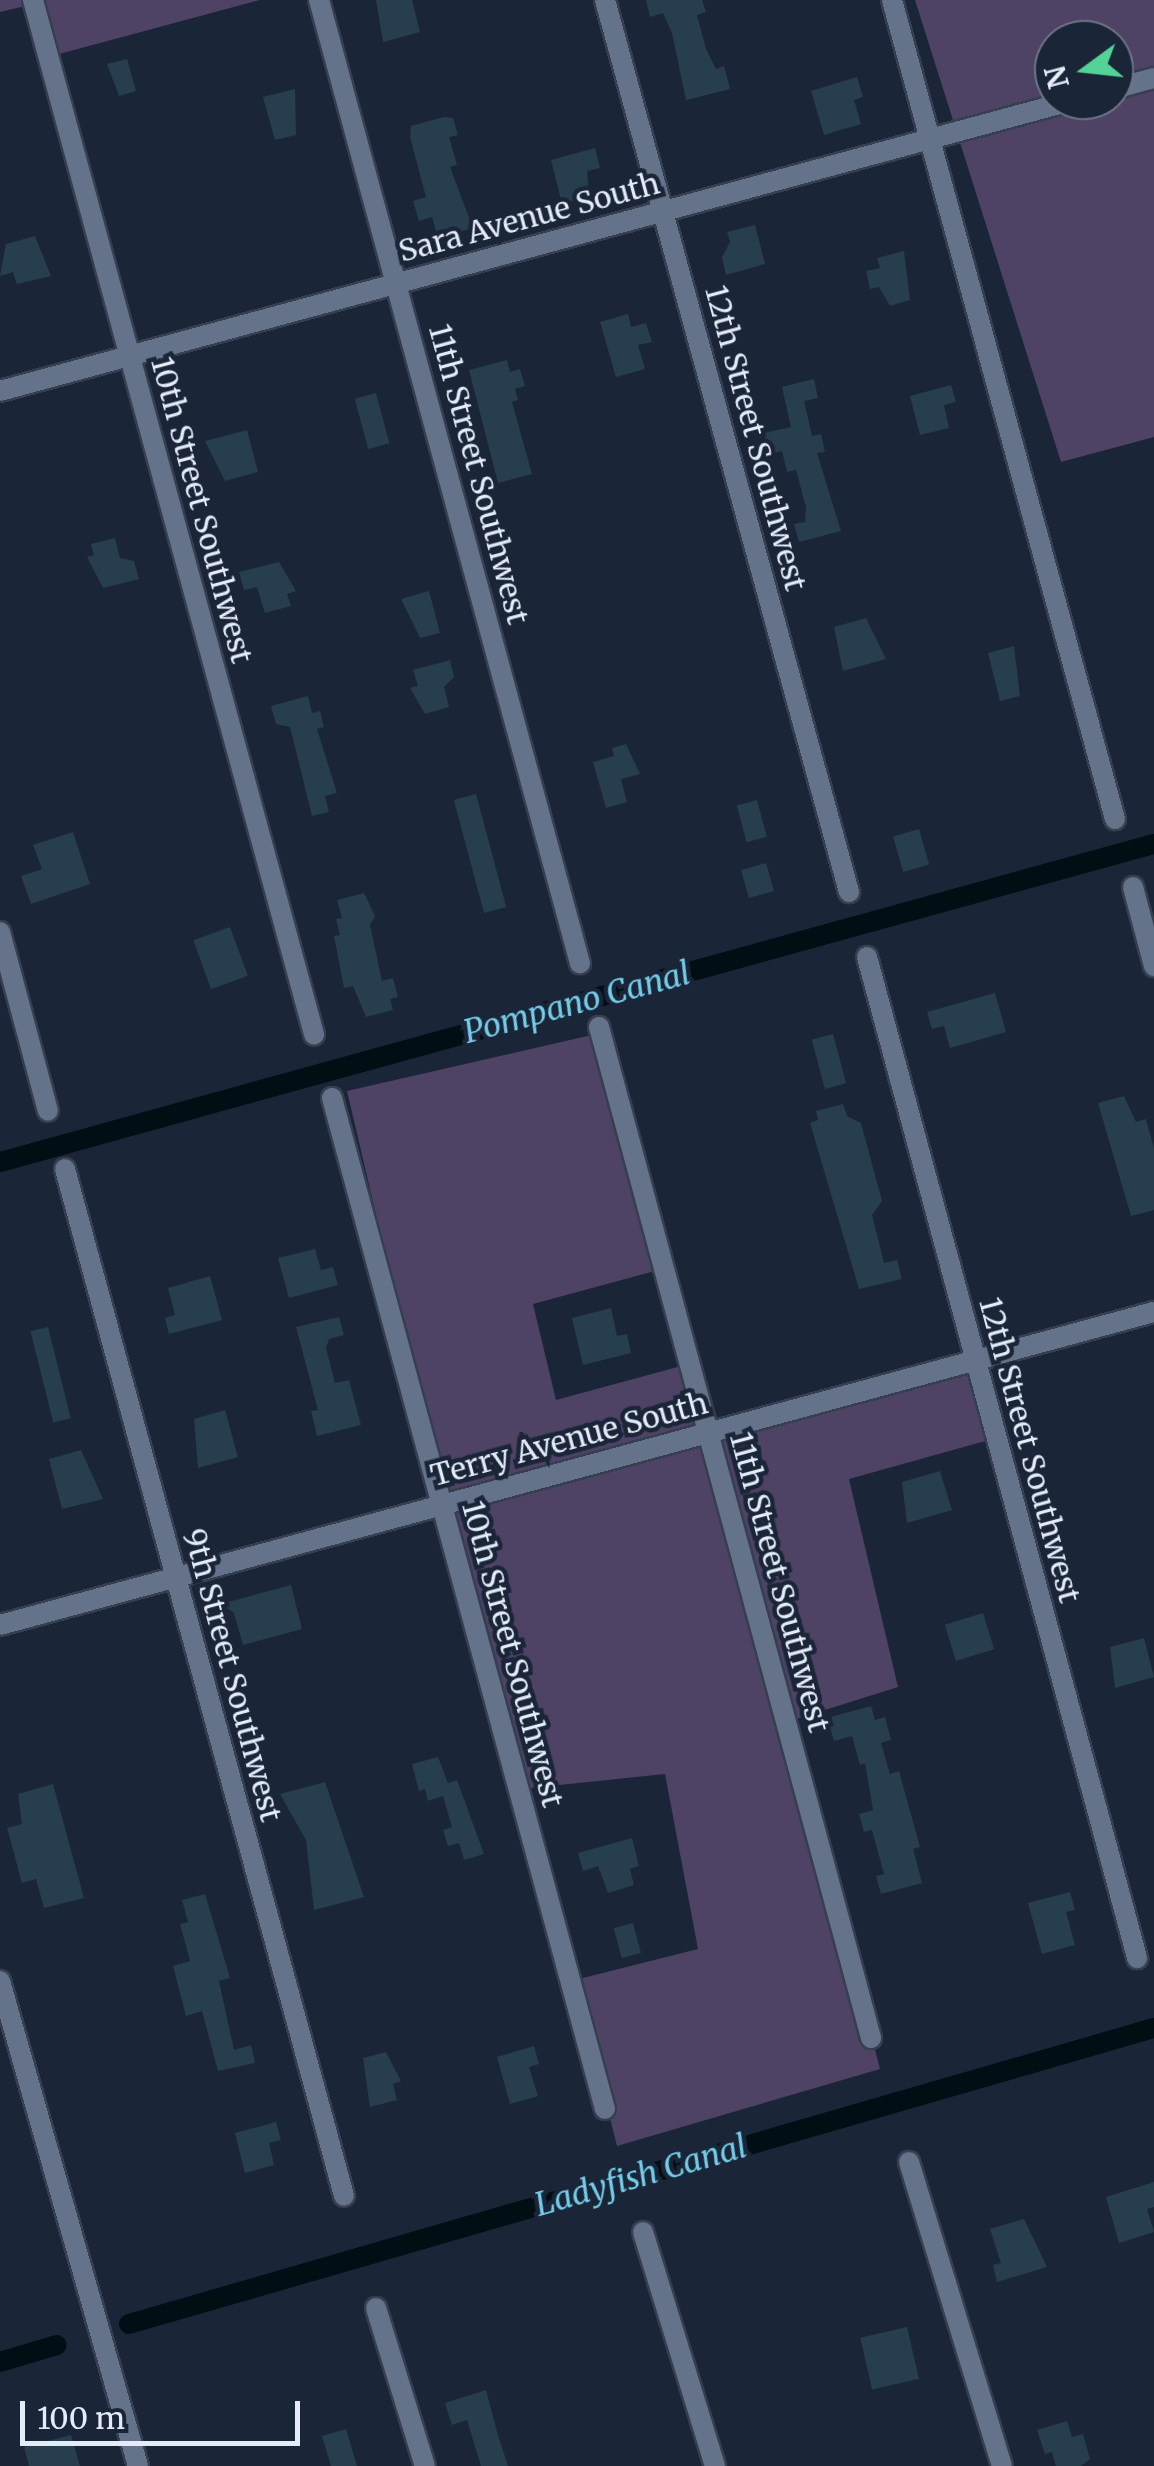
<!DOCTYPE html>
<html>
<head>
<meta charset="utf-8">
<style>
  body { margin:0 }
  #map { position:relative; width:1154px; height:2466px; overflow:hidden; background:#1a2538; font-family:Merriweather,serif }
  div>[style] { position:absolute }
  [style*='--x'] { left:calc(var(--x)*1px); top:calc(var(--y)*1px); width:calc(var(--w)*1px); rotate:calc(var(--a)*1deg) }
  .green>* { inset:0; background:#4e4265 }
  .canal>* { height:20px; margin:-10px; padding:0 10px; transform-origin:10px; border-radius:10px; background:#010e13 }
  .building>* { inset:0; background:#273e4e; transform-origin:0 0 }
  .roads { filter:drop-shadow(2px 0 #363f4f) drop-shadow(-2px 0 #363f4f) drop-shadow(0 2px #363f4f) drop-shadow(0 -2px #363f4f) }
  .street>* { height:20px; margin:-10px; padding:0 10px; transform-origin:10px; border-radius:10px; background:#65738a }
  span { translate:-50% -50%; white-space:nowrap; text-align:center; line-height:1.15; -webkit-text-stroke:9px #1a2538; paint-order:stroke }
  .street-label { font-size:30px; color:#e4ecf9 }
  .water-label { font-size:32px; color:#74cde8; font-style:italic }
  .north { position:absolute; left:1034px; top:20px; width:100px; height:100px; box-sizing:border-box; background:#1a2538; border:2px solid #6b7585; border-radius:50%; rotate:255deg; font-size:28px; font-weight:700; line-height:40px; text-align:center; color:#e4ecf9 }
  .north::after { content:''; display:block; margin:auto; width:35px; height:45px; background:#53d396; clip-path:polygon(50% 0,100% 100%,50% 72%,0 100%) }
  .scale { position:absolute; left:20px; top:2401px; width:280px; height:45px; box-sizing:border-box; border:5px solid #e4ecf9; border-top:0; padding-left:12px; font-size:30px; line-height:35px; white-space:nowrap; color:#e4ecf9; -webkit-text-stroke:8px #1a2538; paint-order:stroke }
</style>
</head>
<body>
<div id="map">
  <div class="green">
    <i style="clip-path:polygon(0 0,260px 0,48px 57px,34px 4px,0 12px)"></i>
    <i style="clip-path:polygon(evenodd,915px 0,1154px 0,1154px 437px,1061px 462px,915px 0,1054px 40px,1114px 40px,1114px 100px,1054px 100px,1054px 40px)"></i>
    <i style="clip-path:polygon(609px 1031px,666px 1268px,533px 1304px,556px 1400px,685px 1365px,704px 1434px,982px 1359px,996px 1438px,849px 1479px,898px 1687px,790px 1721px,880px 2069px,617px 2146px,575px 1980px,698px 1949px,665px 1774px,511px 1790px,347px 1091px)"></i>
  </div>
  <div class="canal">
    <i style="--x:0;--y:1162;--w:1197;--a:-15.41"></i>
    <i style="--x:129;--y:2324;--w:1067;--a:-16.11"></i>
    <i style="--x:0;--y:2362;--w:59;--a:-16.6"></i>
  </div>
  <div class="building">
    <i style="clip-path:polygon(376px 0,412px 0,420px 32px,383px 42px)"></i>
    <i style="clip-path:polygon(646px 0,702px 0,706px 12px,697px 15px,706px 49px,716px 69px,724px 66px,730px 89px,686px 100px,672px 33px,663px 13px,650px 17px)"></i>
    <i style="clip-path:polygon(127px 59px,136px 91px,119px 96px,107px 64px)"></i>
    <i style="clip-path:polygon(857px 77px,863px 97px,854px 100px,861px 124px,824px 135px,811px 91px)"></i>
    <i style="clip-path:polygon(295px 89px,296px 135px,275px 140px,263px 97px)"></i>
    <i style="clip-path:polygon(444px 117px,453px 118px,458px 135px,449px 137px,457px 165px,450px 167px,473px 228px,438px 238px,432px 217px,419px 221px,413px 201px,426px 197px,410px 137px,411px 126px)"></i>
    <i style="clip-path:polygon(595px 148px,600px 168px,587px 171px,589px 196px,562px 204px,551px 160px)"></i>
    <i style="clip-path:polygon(755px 225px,765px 264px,726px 275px,722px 257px,730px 242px,727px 232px)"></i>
    <i style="clip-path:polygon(35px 236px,51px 276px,17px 284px,13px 272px,0 276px,6px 244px)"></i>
    <i style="clip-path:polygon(904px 251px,910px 300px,890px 306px,879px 287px,870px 289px,866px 271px,880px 268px,877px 258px)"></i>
    <i style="clip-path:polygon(628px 314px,631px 327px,646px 323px,652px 342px,638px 345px,645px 369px,616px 377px,600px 322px)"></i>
    <i style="clip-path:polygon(507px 360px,510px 372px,520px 369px,525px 386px,515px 389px,518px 400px,512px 402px,532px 474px,498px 483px,469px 370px)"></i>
    <i style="clip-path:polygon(814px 379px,818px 398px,804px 401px,812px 436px,821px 434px,825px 452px,817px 453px,841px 531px,799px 542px,794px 524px,805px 522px,806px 507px,796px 470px,787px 472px,782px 451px,769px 454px,764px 433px,791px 427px,782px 387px)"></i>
    <i style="clip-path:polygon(951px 385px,956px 402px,944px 405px,949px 428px,920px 435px,910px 396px)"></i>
    <i style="left:376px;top:393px;width:52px;height:22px;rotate:75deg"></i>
    <i style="clip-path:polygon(247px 430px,258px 472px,225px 481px,205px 441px)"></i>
    <i style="clip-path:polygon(115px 538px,120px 558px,134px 561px,139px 579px,103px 588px,87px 557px,94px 555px,91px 544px)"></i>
    <i style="clip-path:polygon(279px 562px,296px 591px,287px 594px,291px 606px,265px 613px,257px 587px,244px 590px,239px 572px)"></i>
    <i style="clip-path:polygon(429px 591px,440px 633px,420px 638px,401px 599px)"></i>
    <i style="clip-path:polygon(866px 618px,886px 659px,843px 671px,834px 627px)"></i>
    <i style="clip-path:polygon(1014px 646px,1020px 696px,1000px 701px,988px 653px)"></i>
    <i style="clip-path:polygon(450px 660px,454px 677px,444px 687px,449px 707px,425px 714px,410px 688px,418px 686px,413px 670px)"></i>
    <i style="clip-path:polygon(308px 696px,312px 713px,320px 711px,324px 727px,317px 729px,337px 793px,325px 796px,329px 812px,312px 816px,290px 727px,276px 724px,271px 706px)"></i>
    <i style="clip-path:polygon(626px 744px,640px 774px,621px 779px,627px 802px,606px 808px,593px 762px,614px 756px,612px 748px)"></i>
    <i style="left:476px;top:794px;width:117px;height:23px;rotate:75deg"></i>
    <i style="left:757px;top:800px;width:38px;height:21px;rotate:75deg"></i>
    <i style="left:919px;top:829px;width:37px;height:27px;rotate:74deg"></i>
    <i style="clip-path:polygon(73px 832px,90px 884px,31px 904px,21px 876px,42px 869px,33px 845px)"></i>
    <i style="left:766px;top:863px;width:29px;height:26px;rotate:74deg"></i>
    <i style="clip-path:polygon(364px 893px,375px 916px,370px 925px,382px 981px,393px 978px,398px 997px,390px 999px,393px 1010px,366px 1017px,353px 986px,344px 988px,334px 936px,340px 935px,336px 919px,342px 918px,337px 900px)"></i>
    <i style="left:230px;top:927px;width:52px;height:39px;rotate:70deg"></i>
    <i style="clip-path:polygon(995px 993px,1006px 1032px,950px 1048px,944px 1026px,932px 1029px,927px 1012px)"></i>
    <i style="left:833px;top:1034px;width:51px;height:22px;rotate:75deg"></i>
    <i style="clip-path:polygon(1124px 1096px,1136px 1122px,1146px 1119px,1154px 1148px,1154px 1210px,1131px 1216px,1098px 1103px)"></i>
    <i style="clip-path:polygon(843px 1104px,847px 1116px,861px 1123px,882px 1201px,872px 1215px,884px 1263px,897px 1260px,902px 1279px,859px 1289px,810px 1123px,818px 1120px,816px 1111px)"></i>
    <i style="clip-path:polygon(315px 1249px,321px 1270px,333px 1267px,338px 1285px,289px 1298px,278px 1258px)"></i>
    <i style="clip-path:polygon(210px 1276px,222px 1320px,169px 1334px,165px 1318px,175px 1315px,168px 1288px)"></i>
    <i style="clip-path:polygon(611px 1308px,617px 1336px,627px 1334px,631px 1353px,583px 1365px,572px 1318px)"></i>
    <i style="clip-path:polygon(339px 1317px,344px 1335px,329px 1339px,326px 1348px,335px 1383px,349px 1380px,361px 1425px,317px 1436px,311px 1411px,318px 1410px,296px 1327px)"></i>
    <i style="left:48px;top:1327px;width:94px;height:18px;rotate:76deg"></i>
    <i style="clip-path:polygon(225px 1410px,238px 1457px,198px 1468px,194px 1419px)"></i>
    <i style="clip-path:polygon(81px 1450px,103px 1499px,62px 1509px,49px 1459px)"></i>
    <i style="clip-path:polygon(940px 1471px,952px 1510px,907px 1523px,902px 1482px)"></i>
    <i style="clip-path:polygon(291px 1585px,302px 1629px,243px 1645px,234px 1613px,221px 1604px)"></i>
    <i style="left:983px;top:1613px;width:38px;height:40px;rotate:73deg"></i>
    <i style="clip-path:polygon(1144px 1638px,1154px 1677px,1115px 1688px,1110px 1647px)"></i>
    <i style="clip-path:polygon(871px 1706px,875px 1720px,885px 1717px,891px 1740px,881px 1743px,890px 1774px,899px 1771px,920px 1847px,913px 1849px,922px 1883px,881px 1894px,876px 1876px,884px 1874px,872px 1830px,864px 1832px,859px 1814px,873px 1810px,865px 1763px,860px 1765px,852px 1736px,834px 1741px,827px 1718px)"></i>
    <i style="clip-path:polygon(438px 1757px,448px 1783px,457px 1780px,484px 1854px,464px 1860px,459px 1843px,448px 1846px,443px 1830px,452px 1827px,443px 1796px,428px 1801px,425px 1789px,419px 1791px,412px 1764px)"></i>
    <i style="clip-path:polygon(325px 1782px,364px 1897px,314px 1910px,306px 1840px,280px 1794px)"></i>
    <i style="clip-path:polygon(53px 1784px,84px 1898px,44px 1908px,36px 1879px,22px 1883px,7px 1828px,22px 1824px,18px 1794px)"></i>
    <i style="clip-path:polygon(632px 1838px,639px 1866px,630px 1869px,634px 1885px,608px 1893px,598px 1866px,583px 1871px,578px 1853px)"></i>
    <i style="clip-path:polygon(1070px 1892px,1075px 1910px,1066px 1912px,1075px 1945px,1042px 1954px,1028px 1903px)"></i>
    <i style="clip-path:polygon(205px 1894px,230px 1978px,219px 1981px,234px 2050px,251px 2045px,255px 2063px,218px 2071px,202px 2011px,186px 2016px,173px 1966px,190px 1961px,180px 1924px,188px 1922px,182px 1900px)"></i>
    <i style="left:633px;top:1923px;width:31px;height:20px;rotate:75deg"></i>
    <i style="clip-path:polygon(534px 2046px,539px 2064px,529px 2067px,538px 2096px,510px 2104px,497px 2057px)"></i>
    <i style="clip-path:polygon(386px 2052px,401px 2081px,393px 2084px,397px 2100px,370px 2107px,363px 2058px)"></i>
    <i style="clip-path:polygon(276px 2122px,281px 2140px,269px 2143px,274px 2165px,245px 2173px,235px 2133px)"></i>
    <i style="clip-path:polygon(1154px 2182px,1154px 2207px,1147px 2209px,1154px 2232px,1119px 2243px,1106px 2197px)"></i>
    <i style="clip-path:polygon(1024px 2219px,1047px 2267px,997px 2282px,993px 2265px,1001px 2263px,990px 2229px)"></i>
    <i style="left:907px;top:2327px;width:53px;height:48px;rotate:77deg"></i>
    <i style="clip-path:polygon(486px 2390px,497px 2432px,508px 2466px,481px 2466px,467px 2420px,452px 2425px,445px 2403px)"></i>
    <i style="clip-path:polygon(1067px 2421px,1072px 2437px,1083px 2434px,1090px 2459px,1081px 2466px,1056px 2466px,1052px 2452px,1045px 2454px,1037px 2430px)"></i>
    <i style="clip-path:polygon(346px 2429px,357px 2466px,331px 2466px,322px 2436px)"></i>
    <i style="clip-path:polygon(71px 2435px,80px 2466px,29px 2466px,24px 2447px)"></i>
  </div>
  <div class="roads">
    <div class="street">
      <i style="--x:33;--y:0;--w:1072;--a:74.8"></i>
      <i style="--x:319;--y:0;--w:998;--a:74.84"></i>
      <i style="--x:605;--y:0;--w:925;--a:74.7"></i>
      <i style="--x:892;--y:0;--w:849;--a:74.77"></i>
      <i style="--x:1114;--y:89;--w:41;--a:-15.4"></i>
      <i style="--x:0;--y:391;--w:1113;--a:-15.16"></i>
      <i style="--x:1133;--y:887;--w:82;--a:75.1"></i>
      <i style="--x:0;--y:932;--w:185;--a:75"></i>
      <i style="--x:867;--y:957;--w:1037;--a:74.9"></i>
      <i style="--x:599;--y:1027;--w:1047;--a:74.94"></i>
      <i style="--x:332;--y:1098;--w:1047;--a:74.89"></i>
      <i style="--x:65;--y:1169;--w:1064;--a:74.8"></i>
      <i style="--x:0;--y:1625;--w:1196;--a:-15.18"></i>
      <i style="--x:0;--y:1981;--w:504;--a:74.12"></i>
      <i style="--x:909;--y:2162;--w:318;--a:73"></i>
      <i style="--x:643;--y:2232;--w:245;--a:72.9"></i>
      <i style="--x:376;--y:2308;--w:165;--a:72.8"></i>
    </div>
  </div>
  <div class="street-label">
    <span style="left:529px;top:217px;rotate:-15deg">Sara Avenue South</span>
    <span style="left:756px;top:438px;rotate:75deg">12th Street Southwest</span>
    <span style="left:479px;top:474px;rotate:75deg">11th Street Southwest</span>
    <span style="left:202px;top:510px;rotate:75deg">10th Street Southwest</span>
    <span style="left:569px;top:1439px;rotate:-15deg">Terry Avenue South</span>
    <span style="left:1030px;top:1450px;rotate:75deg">12th Street Southwest</span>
    <span style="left:780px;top:1582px;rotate:75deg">11th Street Southwest</span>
    <span style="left:513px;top:1654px;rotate:75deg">10th Street Southwest</span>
    <span style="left:233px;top:1675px;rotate:75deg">9th Street Southwest</span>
  </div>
  <div class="water-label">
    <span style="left:577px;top:1003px;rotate:-15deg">Pompano Canal</span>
    <span style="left:641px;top:2176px;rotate:-16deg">Ladyfish Canal</span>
  </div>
  <div class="north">N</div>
  <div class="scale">100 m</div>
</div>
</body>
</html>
